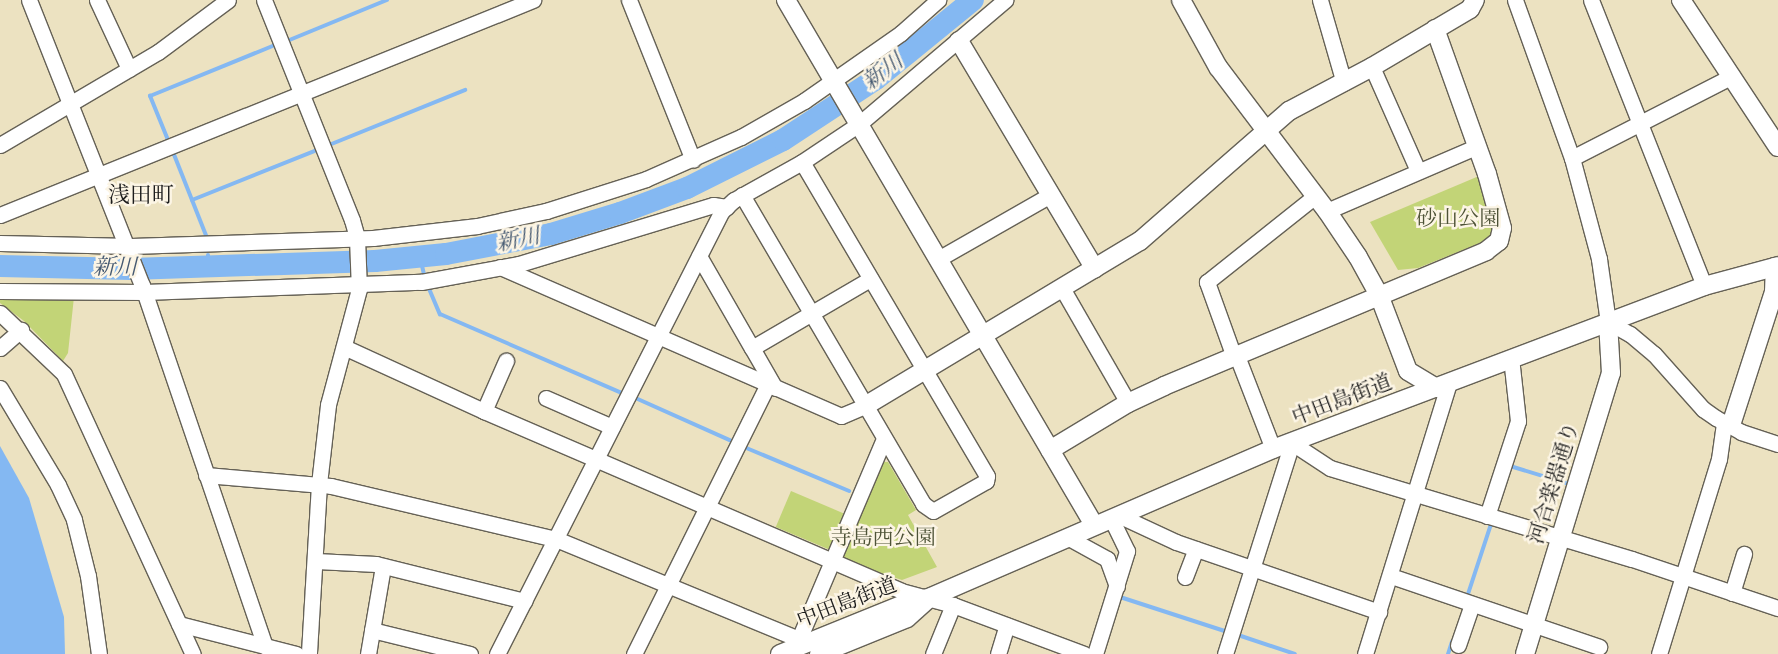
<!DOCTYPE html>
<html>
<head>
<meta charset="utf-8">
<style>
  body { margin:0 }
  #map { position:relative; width:1778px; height:654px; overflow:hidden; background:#ece2c1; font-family:"IM FELL Double Pica","Noto Serif JP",serif }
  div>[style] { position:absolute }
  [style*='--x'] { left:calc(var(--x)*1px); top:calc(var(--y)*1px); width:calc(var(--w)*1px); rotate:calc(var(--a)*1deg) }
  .green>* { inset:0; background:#c2d477; transform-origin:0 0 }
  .water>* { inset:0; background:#84b8f2 }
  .stream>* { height:4px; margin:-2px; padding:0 2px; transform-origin:2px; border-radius:2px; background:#84b8f2 }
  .river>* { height:22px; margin:-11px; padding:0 11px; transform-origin:11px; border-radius:11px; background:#84b8f2 }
  .roads { filter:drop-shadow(1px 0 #656156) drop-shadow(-1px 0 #656156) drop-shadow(0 1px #656156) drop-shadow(0 -1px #656156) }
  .minor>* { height:15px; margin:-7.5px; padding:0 7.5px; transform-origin:7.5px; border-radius:7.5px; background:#fff }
  .tertiary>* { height:18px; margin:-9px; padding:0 9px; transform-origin:9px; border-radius:9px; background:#fff }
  span { translate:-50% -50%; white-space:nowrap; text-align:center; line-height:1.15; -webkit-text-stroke:5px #fcf5e5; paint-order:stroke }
  .park-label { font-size:21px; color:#4e5337 }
  .street-label { font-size:21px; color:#1c1c1c }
  .water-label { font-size:22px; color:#465a72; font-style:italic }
  .neighbourhood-label { font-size:22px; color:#1c1c1c }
</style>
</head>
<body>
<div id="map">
  <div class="green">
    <i style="clip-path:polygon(1479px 176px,1494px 230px,1490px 239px,1418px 268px,1398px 270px,1370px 222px)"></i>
    <i style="clip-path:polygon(0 296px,74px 297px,68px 353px,63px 361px,24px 321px,0 303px)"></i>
    <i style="clip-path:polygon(881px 462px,888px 462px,916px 510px,908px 515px,937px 567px,902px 580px,845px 561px,841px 554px)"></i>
    <i style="left:791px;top:491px;width:58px;height:39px;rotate:23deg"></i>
  </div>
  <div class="water">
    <i style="clip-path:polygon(0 446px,29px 498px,64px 617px,65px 654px,0 654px)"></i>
  </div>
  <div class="stream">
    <i style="--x:287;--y:41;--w:108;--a:-22.3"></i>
    <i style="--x:168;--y:140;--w:48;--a:-112.2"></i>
    <i style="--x:150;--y:96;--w:135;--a:-22.2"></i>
    <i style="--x:329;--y:145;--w:147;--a:-22"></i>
    <i style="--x:173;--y:152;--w:92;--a:68.4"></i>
    <i style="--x:192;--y:200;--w:135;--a:-21.8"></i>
    <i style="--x:208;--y:255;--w:11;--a:90"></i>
    <i style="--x:420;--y:257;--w:22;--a:77"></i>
    <i style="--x:427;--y:284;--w:33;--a:67"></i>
    <i style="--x:440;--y:314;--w:201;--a:23.5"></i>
    <i style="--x:631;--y:396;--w:113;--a:24.1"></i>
    <i style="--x:744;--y:447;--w:114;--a:22.7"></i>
    <i style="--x:1509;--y:469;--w:3;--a:-72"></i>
    <i style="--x:1510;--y:466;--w:62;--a:17"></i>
    <i style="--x:1120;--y:597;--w:114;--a:18"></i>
    <i style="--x:1467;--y:597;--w:80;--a:-71.8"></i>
    <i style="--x:1235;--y:634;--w:63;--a:18.4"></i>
    <i style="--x:1448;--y:654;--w:13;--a:-72"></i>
  </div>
  <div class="river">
    <i style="--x:0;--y:266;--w:131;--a:1.3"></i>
    <i style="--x:131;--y:269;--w:244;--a:-1.9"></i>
    <i style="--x:375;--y:261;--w:71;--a:-5.6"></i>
    <i style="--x:446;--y:254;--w:107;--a:-10.8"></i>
    <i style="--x:551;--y:234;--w:72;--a:-16.9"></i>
    <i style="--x:620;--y:213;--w:72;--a:-20.5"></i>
    <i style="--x:687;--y:188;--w:107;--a:-26.6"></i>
    <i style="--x:783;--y:140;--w:111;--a:-33.3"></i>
    <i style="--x:876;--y:79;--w:125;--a:-39.2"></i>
  </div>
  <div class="roads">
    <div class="minor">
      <i style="--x:29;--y:0;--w:307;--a:68.4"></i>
      <i style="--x:142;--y:285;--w:382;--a:71.2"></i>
      <i style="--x:97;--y:0;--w:76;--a:65.1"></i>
      <i style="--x:264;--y:0;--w:237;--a:68.2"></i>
      <i style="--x:352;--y:220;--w:19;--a:74"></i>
      <i style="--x:357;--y:238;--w:51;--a:87.8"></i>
      <i style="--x:359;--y:289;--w:120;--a:105"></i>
      <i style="--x:328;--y:405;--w:80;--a:96.5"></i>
      <i style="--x:319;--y:484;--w:170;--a:93.4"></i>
      <i style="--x:629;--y:0;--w:172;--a:68.2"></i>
      <i style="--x:1320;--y:0;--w:86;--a:73.9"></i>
      <i style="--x:1515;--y:0;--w:168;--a:70.2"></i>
      <i style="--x:1572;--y:158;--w:105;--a:75"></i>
      <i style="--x:1599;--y:259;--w:64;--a:81.9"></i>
      <i style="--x:1608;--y:322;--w:25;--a:29"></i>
      <i style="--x:1630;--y:334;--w:31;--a:40"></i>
      <i style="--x:1654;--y:354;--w:74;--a:48.3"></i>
      <i style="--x:1703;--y:409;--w:16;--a:35"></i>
      <i style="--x:1716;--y:418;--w:29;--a:29"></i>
      <i style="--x:1741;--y:432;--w:39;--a:18"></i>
      <i style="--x:1591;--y:0;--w:308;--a:68.4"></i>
      <i style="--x:1372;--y:67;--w:114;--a:66.1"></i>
      <i style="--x:0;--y:145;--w:183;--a:-30.5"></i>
      <i style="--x:158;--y:52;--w:87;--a:-36.6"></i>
      <i style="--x:1572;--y:158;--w:180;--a:-27.1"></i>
      <i style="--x:742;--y:195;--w:358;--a:59.6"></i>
      <i style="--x:923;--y:504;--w:12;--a:35"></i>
      <i style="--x:933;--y:511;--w:61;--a:-29.5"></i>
      <i style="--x:986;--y:481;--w:5;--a:-79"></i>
      <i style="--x:987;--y:476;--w:364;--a:-120.5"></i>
      <i style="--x:1327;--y:211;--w:164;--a:-23.3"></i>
      <i style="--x:0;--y:215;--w:575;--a:-21.97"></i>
      <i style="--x:0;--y:243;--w:131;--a:1.3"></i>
      <i style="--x:131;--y:246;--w:242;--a:-1.9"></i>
      <i style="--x:373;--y:238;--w:105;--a:-6.6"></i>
      <i style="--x:477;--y:226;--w:71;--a:-12.3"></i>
      <i style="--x:546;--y:211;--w:105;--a:-17.7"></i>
      <i style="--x:646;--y:179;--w:104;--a:-23.9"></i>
      <i style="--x:741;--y:137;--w:73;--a:-29.7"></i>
      <i style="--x:804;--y:101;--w:118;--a:-35"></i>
      <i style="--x:901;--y:33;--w:50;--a:-41.7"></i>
      <i style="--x:699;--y:256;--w:106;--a:60.1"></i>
      <i style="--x:752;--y:348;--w:137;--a:-30.3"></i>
      <i style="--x:938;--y:259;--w:129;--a:-29.7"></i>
      <i style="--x:500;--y:267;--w:372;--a:23.6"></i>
      <i style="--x:841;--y:416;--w:26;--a:-23"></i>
      <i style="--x:1062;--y:288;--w:133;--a:60.1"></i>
      <i style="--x:0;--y:291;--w:144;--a:0.4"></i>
      <i style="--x:144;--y:292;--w:277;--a:-2.1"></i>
      <i style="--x:421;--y:282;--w:100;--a:-10.4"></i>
      <i style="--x:519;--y:264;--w:203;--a:-16.9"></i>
      <i style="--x:713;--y:205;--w:14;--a:8"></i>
      <i style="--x:0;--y:313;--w:88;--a:43.6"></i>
      <i style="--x:64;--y:374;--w:308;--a:65.3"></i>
      <i style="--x:344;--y:347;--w:154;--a:24.6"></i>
      <i style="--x:484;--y:411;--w:454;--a:23.3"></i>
      <i style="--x:901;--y:591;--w:54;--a:15.1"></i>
      <i style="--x:953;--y:605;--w:140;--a:20.5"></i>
      <i style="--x:0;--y:348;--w:28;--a:-41"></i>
      <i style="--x:752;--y:348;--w:46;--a:60.1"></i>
      <i style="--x:1237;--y:356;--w:100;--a:68.8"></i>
      <i style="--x:1234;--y:357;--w:80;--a:-109.8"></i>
      <i style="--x:1207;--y:282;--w:138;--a:-38.5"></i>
      <i style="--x:0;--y:388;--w:113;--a:59.1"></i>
      <i style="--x:58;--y:485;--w:38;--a:65"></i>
      <i style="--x:74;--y:520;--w:58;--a:76"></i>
      <i style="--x:88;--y:576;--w:79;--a:82"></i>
      <i style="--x:546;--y:398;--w:72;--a:23.7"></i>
      <i style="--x:484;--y:411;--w:55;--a:-66.3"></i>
      <i style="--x:206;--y:475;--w:125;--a:5"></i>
      <i style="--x:331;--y:486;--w:231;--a:13.3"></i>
      <i style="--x:556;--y:539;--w:263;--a:22.4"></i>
      <i style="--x:799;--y:639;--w:5;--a:68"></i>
      <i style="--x:1118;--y:515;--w:64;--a:25"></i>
      <i style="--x:1176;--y:542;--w:215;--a:19"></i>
      <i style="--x:1487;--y:516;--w:100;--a:-71.9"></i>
      <i style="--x:1518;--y:421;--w:63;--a:-96.3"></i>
      <i style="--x:1067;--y:537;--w:46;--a:28.8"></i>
      <i style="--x:1107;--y:559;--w:29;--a:70"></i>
      <i style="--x:316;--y:561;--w:60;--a:2.9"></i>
      <i style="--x:376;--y:564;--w:153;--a:14"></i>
      <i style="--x:1391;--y:576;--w:220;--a:18.8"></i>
      <i style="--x:1185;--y:577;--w:30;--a:-69"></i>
      <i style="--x:1732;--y:593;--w:41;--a:-72.9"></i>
      <i style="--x:179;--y:624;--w:121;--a:14.4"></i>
      <i style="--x:372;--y:630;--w:101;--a:13.8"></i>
      <i style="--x:799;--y:639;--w:217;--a:-67"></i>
      <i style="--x:1458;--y:645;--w:43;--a:-71.1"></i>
      <i style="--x:368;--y:654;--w:89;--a:-80.3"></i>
      <i style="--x:497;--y:654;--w:497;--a:-63.1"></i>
      <i style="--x:722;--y:211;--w:16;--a:-43"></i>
      <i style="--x:734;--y:200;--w:78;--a:-29.2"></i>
      <i style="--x:802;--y:162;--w:69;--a:-33.7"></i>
      <i style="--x:859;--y:124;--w:192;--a:-40.3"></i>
      <i style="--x:634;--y:654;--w:299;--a:-63.6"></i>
      <i style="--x:933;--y:654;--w:53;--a:-67.8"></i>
      <i style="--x:998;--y:654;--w:30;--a:-73"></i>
      <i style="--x:1095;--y:654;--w:108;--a:-72.7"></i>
      <i style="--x:1127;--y:551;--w:37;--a:-116"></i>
      <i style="--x:1225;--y:654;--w:221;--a:-72.4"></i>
      <i style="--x:1292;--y:443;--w:45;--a:33.3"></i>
      <i style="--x:1330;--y:468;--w:315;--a:16.8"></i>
      <i style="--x:1632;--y:559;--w:154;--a:18.6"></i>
      <i style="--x:1365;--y:654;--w:284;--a:-72.8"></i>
      <i style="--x:1659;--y:654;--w:204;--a:-72.9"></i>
      <i style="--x:1719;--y:459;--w:37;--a:-82"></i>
    </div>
    <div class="tertiary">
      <i style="--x:786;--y:0;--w:609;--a:59.6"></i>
      <i style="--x:1181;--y:0;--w:77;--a:61.1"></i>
      <i style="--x:1218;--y:67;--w:181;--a:52.9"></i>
      <i style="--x:1327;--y:211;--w:55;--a:56"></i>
      <i style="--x:1358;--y:257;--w:43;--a:61.1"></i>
      <i style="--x:1379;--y:295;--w:81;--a:69.1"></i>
      <i style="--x:1408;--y:371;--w:33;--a:31"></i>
      <i style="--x:1681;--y:0;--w:176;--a:56.6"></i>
      <i style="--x:959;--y:41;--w:265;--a:59.2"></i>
      <i style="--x:865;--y:406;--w:321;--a:-31"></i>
      <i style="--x:1140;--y:241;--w:198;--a:-41.1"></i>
      <i style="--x:1289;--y:111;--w:94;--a:-27.9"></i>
      <i style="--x:1372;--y:67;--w:114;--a:-30.6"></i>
      <i style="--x:1470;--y:9;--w:10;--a:-61"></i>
      <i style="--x:1731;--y:425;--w:140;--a:-72.1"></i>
      <i style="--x:1774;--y:292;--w:25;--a:-88"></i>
      <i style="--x:1050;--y:450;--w:91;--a:-31.1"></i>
      <i style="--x:1128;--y:403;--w:40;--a:-25"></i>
      <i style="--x:1164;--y:386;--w:349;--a:-22.7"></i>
      <i style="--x:1486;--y:251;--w:16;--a:-38"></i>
      <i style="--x:1499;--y:241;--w:13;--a:-77"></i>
      <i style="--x:1502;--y:228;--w:56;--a:-105.5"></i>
      <i style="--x:1487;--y:174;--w:154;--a:-109.7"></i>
      <i style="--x:780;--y:654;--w:136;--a:-22"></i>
      <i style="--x:906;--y:603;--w:26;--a:-13"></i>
      <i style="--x:931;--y:597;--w:373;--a:-23.4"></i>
      <i style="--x:1273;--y:449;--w:461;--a:-20.7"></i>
      <i style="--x:1704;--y:286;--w:77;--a:-15.1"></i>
      <i style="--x:819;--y:654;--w:95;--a:-22.2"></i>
      <i style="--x:907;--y:618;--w:28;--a:-42"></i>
      <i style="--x:1525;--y:654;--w:294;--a:-73"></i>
      <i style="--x:1611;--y:373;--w:51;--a:-93.4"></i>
    </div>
  </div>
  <div class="park-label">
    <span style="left:1458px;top:219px">砂山公園</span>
    <span style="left:883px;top:538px">寺島西公園</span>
  </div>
  <div class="street-label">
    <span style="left:1342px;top:400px;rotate:-21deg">中田島街道</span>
    <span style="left:1554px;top:483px;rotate:-73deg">河合楽器通り</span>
    <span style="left:847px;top:603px;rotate:-21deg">中田島街道</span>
  </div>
  <div class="water-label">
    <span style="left:883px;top:72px;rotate:-37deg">新川</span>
    <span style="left:518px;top:240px;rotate:-11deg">新川</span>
    <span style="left:115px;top:268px">新川</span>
  </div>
  <div class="neighbourhood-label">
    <span style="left:141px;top:196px">浅田町</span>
  </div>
</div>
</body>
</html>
